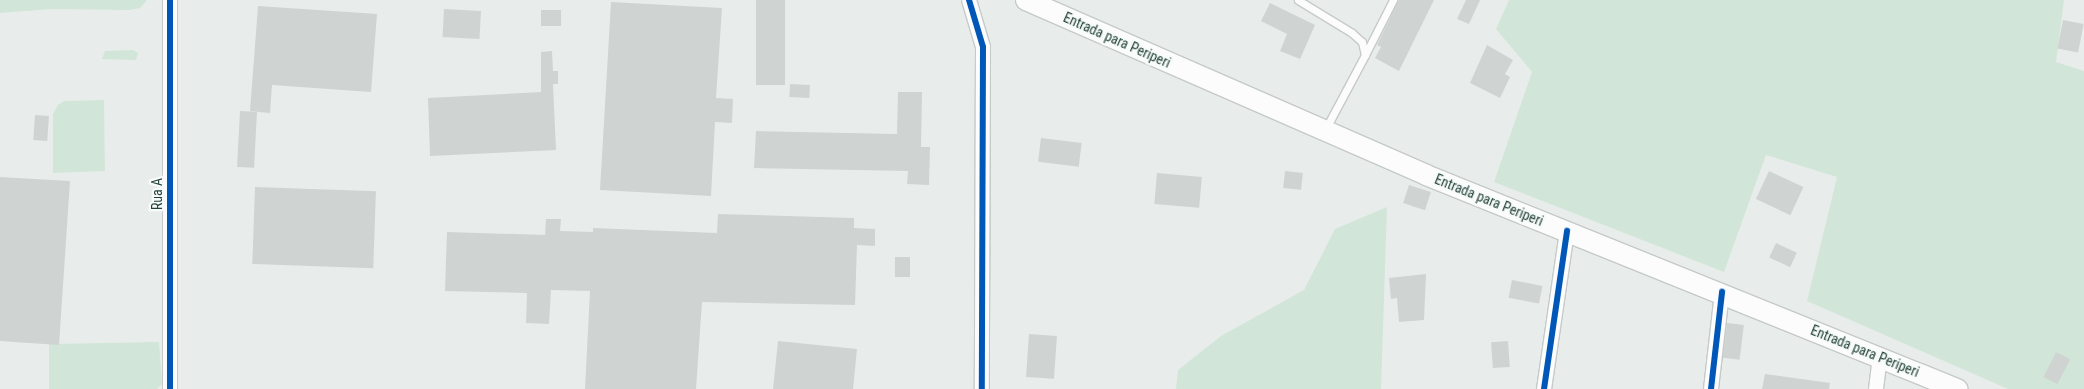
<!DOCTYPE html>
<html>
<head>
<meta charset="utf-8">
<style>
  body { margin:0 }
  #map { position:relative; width:2084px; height:389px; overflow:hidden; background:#e8edeb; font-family:"Roboto Condensed",sans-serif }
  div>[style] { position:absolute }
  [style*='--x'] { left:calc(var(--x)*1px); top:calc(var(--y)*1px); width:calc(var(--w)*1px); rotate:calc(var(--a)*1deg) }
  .green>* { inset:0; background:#d1e6d8 }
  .building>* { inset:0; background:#cfd4d2; transform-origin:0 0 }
  .roads { filter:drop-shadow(1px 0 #c5cac8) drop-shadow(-1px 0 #c5cac8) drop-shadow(0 1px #c5cac8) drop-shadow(0 -1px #c5cac8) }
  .service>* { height:7px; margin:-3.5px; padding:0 3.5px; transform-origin:3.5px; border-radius:3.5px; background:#fcfcfc }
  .minor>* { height:14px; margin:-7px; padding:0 7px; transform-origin:7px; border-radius:7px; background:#fcfcfc }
  .secondary>* { height:20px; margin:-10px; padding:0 10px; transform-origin:10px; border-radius:10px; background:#fcfcfc }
  .cycleway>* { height:6px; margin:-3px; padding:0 3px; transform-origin:3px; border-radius:3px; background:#0057b8 }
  span { translate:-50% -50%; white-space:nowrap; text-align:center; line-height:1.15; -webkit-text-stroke:4.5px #f7fbf9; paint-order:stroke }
  .street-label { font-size:14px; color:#24423a }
</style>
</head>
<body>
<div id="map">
  <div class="green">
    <i style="clip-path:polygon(0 0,147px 0,140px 8px,129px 10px,52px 9px,0 13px)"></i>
    <i style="clip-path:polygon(1509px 0,2064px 0,2056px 62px,2084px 71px,2084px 389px,2008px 389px,1807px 301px,1837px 177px,1766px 155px,1724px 272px,1494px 182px,1532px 72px,1496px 29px)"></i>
    <i style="clip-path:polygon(133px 50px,138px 53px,136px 60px,102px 59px,105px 51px)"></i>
    <i style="clip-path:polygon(104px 100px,105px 171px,53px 173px,53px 114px,58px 105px,64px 101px)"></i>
    <i style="clip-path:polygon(1387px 207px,1381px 389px,1176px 389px,1178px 370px,1221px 336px,1304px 290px,1335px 229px)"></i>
    <i style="clip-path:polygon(159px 342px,162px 384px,157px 389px,49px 389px,49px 344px)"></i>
  </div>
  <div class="building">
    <i style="left:756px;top:0;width:29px;height:85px"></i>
    <i style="clip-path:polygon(1399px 0,1434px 0,1399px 71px,1375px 58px,1381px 47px,1377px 45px)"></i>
    <i style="clip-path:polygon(1466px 0,1480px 0,1469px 24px,1457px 19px)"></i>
    <i style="clip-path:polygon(611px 2px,722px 8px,716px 98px,733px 99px,732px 123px,715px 122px,711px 196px,600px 190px)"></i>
    <i style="clip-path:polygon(1270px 3px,1315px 25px,1300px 59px,1280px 51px,1287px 34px,1261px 21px)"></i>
    <i style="clip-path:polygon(258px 6px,377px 14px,371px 92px,272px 85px,270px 113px,250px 111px)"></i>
    <i style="left:444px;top:9px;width:37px;height:28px;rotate:3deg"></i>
    <i style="left:561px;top:10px;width:16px;height:20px;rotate:90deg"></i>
    <i style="left:2063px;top:20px;width:21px;height:29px;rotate:11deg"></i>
    <i style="clip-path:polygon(1487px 45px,1513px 60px,1505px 74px,1510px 77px,1500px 98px,1470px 83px)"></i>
    <i style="clip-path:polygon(552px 51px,553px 71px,558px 71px,558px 84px,553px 84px,556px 150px,430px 156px,428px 98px,541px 92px,541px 52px)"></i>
    <i style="left:790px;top:84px;width:20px;height:13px;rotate:3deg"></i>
    <i style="clip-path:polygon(898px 92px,922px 92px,921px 147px,930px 147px,929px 185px,907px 184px,908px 171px,754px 168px,756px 131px,897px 134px)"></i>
    <i style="left:240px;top:111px;width:17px;height:56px;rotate:3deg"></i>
    <i style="left:35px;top:115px;width:14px;height:25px;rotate:4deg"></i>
    <i style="left:1041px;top:138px;width:41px;height:24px;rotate:7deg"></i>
    <i style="left:1285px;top:171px;width:18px;height:17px;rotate:6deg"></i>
    <i style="left:1769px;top:171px;width:38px;height:31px;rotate:25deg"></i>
    <i style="left:1157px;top:173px;width:45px;height:31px;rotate:5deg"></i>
    <i style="clip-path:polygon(0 177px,70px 181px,59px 345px,0 341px)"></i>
    <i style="left:1409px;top:185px;width:23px;height:19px;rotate:18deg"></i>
    <i style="left:255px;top:187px;width:121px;height:77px;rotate:2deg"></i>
    <i style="clip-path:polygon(718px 214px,854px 218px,854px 228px,875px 229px,875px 246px,857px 245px,855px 305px,702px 302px,696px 389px,585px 389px,590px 291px,551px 290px,549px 324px,526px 323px,527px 293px,445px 291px,447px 232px,545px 235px,546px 219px,561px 219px,560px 231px,593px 232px,593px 228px,717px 233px)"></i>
    <i style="left:1776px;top:243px;width:23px;height:16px;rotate:25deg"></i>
    <i style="left:910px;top:257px;width:20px;height:15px;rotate:90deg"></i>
    <i style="clip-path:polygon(1426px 274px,1424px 320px,1399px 322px,1397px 298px,1391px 299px,1389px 278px)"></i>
    <i style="left:1512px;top:280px;width:31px;height:18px;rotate:11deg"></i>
    <i style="left:1727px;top:323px;width:17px;height:35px;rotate:7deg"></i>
    <i style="left:1029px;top:334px;width:28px;height:43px;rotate:4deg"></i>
    <i style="clip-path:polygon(778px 341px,857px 349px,853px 389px,773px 389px)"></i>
    <i style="left:1508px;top:341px;width:26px;height:17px;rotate:86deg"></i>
    <i style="left:2056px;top:352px;width:16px;height:28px;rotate:27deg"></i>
    <i style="clip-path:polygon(1765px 374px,1830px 383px,1829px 389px,1762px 389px)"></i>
  </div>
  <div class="roads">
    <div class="service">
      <i style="--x:1298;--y:0;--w:63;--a:31.4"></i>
      <i style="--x:1352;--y:33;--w:13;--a:42"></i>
      <i style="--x:1362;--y:42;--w:13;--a:77"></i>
      <i style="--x:1365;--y:55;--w:85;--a:118.1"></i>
      <i style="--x:1365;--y:55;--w:62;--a:-63"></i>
    </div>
    <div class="minor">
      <i style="--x:969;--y:0;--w:49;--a:73.4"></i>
      <i style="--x:983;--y:47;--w:342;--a:90.2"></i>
      <i style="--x:170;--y:389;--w:389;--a:-90"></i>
      <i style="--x:1544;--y:389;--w:160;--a:-81.7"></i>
      <i style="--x:1711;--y:389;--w:98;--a:-83.5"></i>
      <i style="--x:1876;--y:389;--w:33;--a:-83"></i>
    </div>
    <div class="secondary">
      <i style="--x:1026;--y:0;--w:437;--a:23.6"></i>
      <i style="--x:1426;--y:175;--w:573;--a:21.95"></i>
    </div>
  </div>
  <div class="cycleway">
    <i style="--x:969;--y:0;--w:49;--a:73.4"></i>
    <i style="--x:983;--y:47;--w:342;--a:90.2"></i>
    <i style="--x:170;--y:389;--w:389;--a:-90"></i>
    <i style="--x:1544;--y:389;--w:160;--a:-81.7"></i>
    <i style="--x:1711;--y:389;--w:98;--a:-83.5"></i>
  </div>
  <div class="street-label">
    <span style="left:1117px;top:40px;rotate:24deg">Entrada para Periperi</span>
    <span style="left:157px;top:194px;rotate:-90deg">Rua A</span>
    <span style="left:1489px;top:200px;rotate:22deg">Entrada para Periperi</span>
    <span style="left:1865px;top:351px;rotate:22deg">Entrada para Periperi</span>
  </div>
</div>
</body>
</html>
